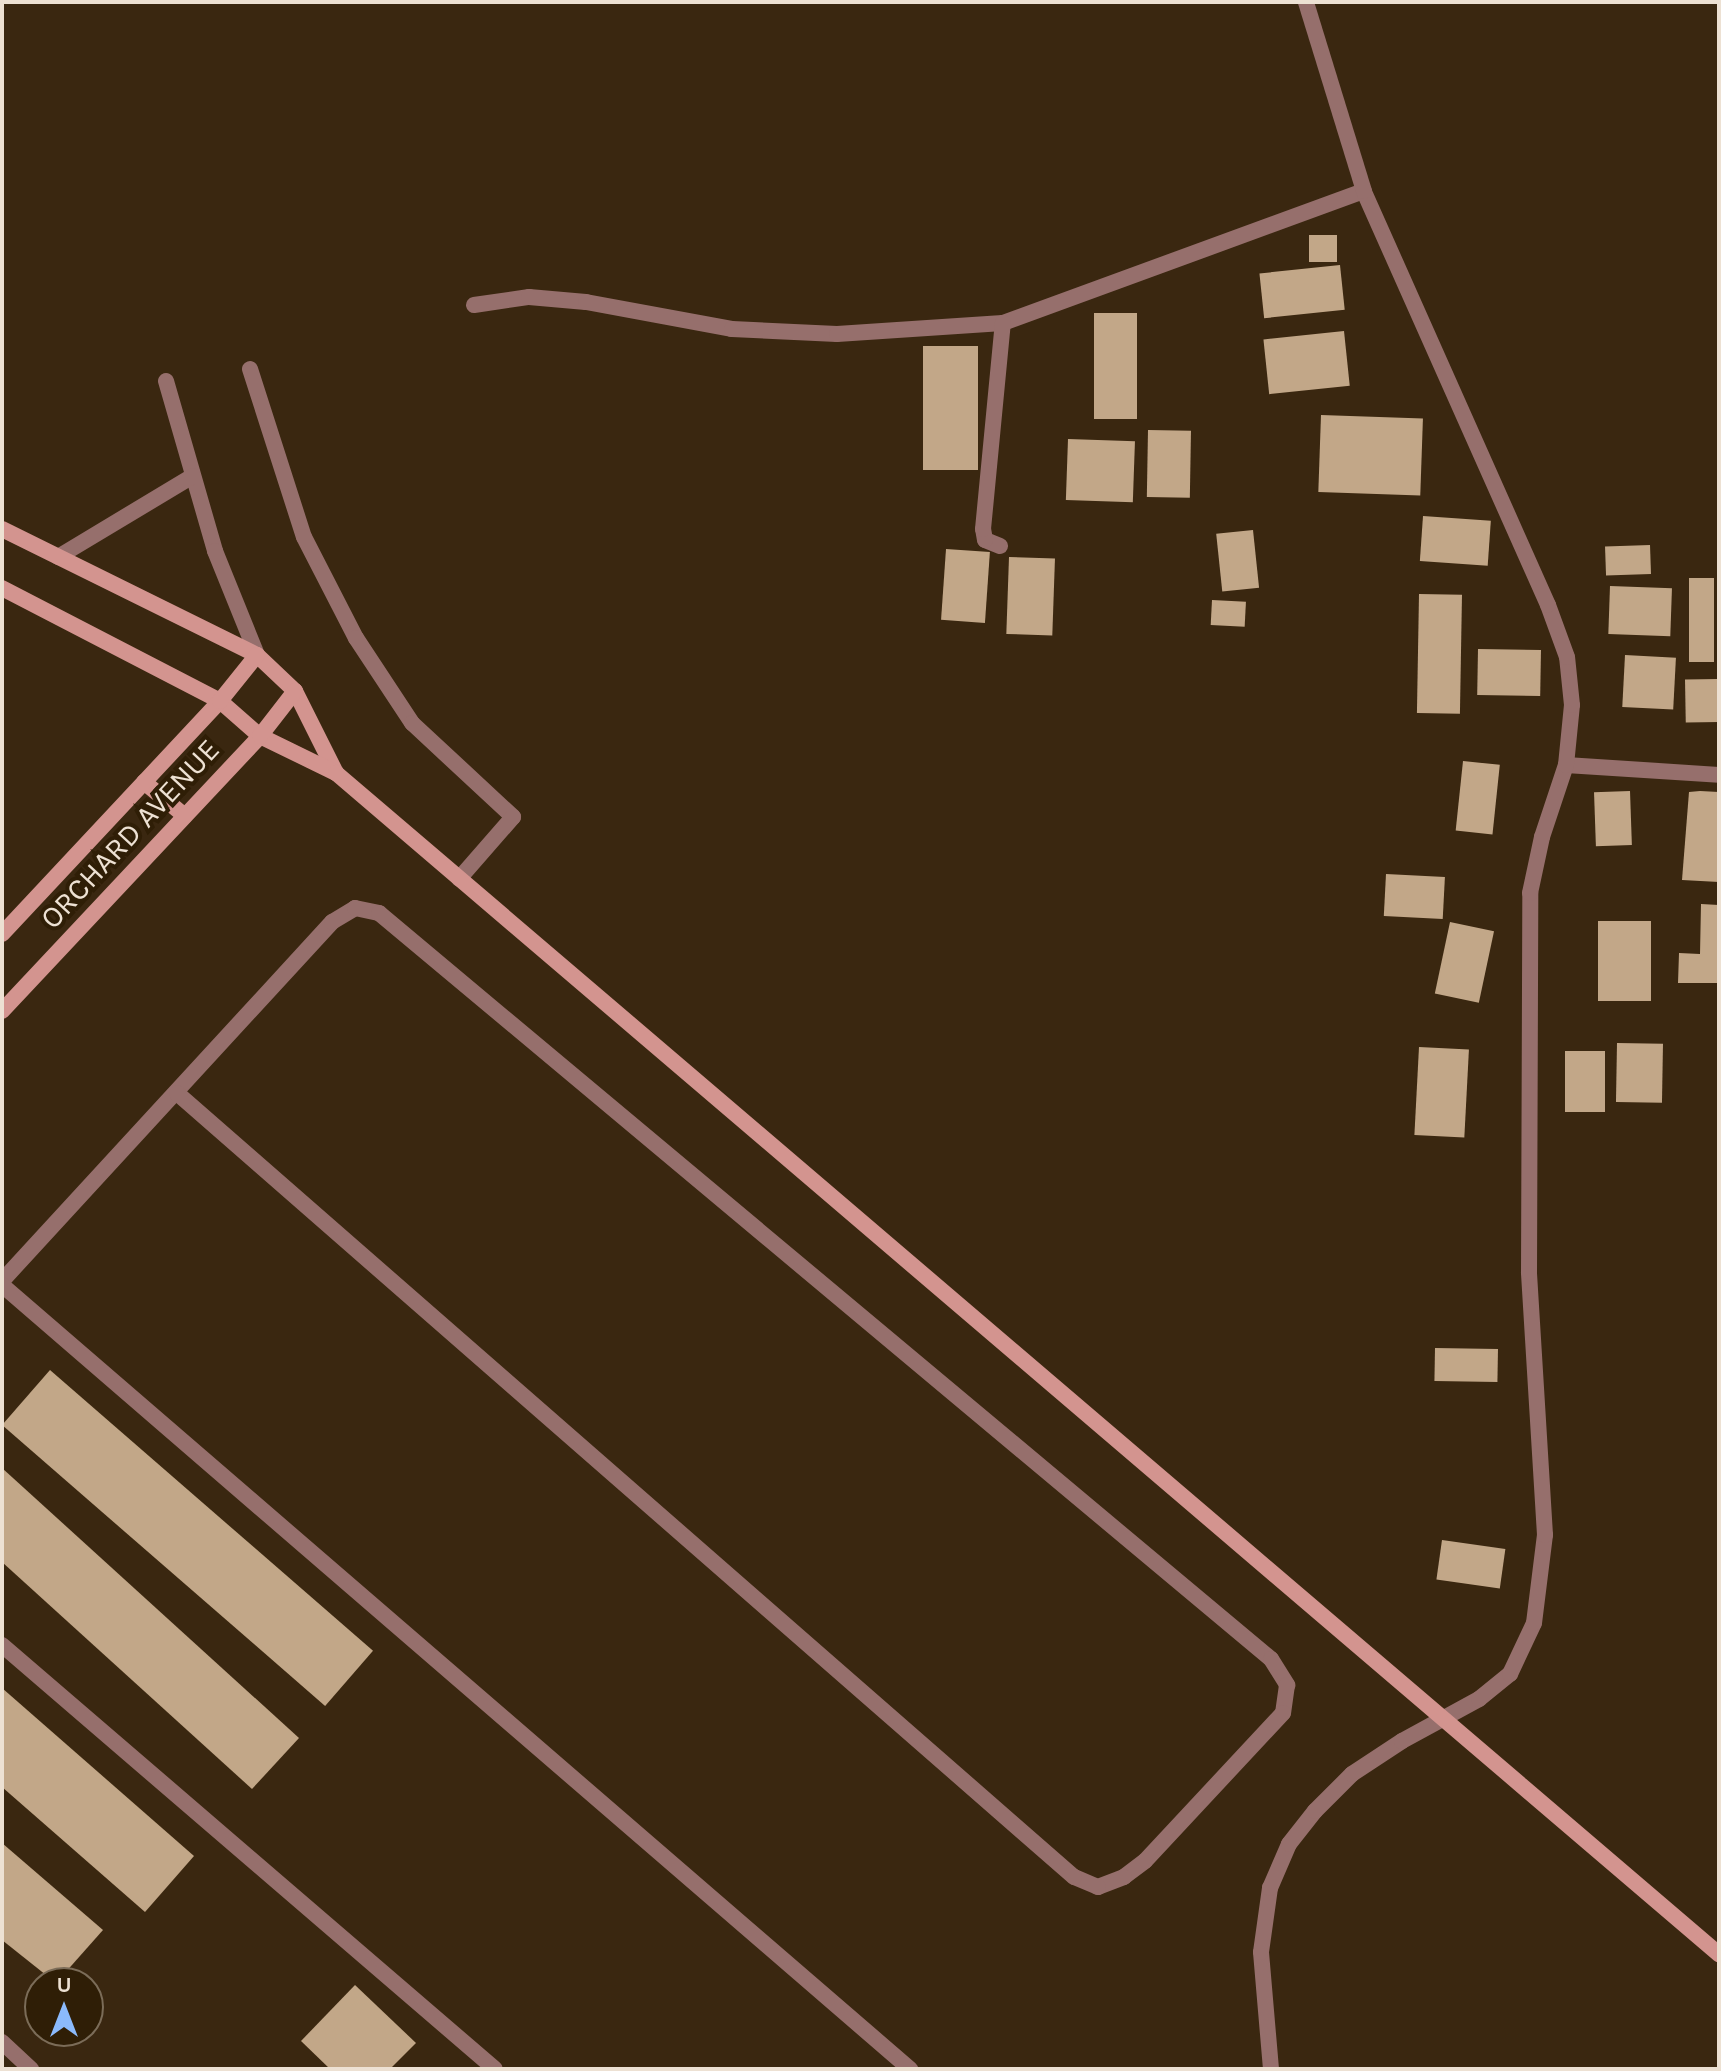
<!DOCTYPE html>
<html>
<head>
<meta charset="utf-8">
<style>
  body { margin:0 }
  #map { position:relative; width:1721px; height:2071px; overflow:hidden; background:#3a2710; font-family:Karla,sans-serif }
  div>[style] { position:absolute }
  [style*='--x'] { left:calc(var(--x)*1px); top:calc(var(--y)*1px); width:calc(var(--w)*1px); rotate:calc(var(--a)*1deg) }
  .building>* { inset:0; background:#c2a788; transform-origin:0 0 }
  .street>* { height:16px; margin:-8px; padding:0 8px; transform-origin:8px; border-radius:8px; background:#966f6c }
  .secondary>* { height:16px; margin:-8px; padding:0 8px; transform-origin:8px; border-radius:8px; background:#d3948f }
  span { translate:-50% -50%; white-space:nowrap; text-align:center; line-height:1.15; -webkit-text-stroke:8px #2f1e06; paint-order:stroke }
  .street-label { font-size:30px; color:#ede1d3 }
  .frame { position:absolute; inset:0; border:4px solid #ede1d3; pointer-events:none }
  .north { position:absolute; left:24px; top:1967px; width:80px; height:80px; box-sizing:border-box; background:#2f1e06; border:2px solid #7b6c58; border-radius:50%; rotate:0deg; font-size:22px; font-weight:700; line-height:32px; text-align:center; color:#ede1d3 }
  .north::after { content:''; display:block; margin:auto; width:28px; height:36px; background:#8bbafc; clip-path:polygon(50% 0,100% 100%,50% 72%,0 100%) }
</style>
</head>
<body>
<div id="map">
  <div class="building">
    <i style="left:1309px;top:235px;width:28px;height:27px"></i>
    <i style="left:1340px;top:265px;width:45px;height:81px;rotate:84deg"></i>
    <i style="left:1094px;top:313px;width:43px;height:106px"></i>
    <i style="left:1344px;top:331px;width:55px;height:81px;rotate:84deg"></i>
    <i style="left:923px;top:346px;width:55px;height:124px"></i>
    <i style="left:1321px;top:415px;width:102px;height:77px;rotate:2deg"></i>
    <i style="left:1148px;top:430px;width:43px;height:67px;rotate:1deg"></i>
    <i style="left:1068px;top:439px;width:67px;height:61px;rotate:2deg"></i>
    <i style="left:1423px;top:516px;width:68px;height:45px;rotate:4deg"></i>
    <i style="left:1253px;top:530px;width:58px;height:37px;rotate:84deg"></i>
    <i style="left:1650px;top:545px;width:29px;height:45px;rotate:88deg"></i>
    <i style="left:946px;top:549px;width:44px;height:71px;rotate:4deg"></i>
    <i style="left:1009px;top:557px;width:46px;height:77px;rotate:2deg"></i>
    <i style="left:1689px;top:578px;width:25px;height:84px"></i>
    <i style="left:1610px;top:586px;width:62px;height:48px;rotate:2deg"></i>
    <i style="left:1419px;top:594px;width:43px;height:119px;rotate:1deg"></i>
    <i style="left:1212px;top:600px;width:34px;height:25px;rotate:3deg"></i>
    <i style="left:1478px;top:649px;width:63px;height:46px;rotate:1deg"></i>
    <i style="left:1625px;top:655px;width:51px;height:52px;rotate:3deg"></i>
    <i style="left:1718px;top:679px;width:43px;height:33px;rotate:89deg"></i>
    <i style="left:1463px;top:761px;width:37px;height:70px;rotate:6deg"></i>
    <i style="left:1630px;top:791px;width:54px;height:36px;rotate:88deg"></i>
    <i style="clip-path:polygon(1700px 791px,1719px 792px,1719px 882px,1682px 880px,1689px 792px)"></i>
    <i style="left:1386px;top:874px;width:59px;height:42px;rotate:3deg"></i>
    <i style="clip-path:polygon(1701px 904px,1719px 905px,1719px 983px,1678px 983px,1679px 953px,1700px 954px)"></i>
    <i style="left:1598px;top:921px;width:53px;height:80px"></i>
    <i style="left:1450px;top:922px;width:45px;height:73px;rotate:12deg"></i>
    <i style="left:1617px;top:1043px;width:46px;height:59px;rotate:1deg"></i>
    <i style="left:1419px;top:1047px;width:50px;height:88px;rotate:3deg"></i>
    <i style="left:1565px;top:1051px;width:40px;height:61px"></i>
    <i style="left:1435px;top:1348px;width:63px;height:33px;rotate:1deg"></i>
    <i style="left:50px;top:1370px;width:428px;height:73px;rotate:41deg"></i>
    <i style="clip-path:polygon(2px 1468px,299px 1738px,252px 1789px,2px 1562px)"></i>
    <i style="left:1442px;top:1540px;width:64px;height:40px;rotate:8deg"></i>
    <i style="clip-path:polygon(2px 1688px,194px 1856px,145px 1912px,2px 1787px)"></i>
    <i style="clip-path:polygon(2px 1843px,103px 1930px,56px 1983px,2px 1940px)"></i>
    <i style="clip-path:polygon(355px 1985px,416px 2043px,390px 2069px,330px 2069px,301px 2041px)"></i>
  </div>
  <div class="street">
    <i style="--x:474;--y:305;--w:56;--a:-8.3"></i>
    <i style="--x:529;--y:297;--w:57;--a:5"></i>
    <i style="--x:586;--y:302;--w:148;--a:10.5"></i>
    <i style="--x:732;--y:329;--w:105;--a:2.7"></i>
    <i style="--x:837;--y:334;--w:166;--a:-3.8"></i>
    <i style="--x:1003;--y:323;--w:384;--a:-20.1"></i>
    <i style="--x:250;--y:369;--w:176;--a:72.2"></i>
    <i style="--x:304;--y:537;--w:114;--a:62.8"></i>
    <i style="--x:356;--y:638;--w:102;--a:56.6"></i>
    <i style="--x:412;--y:723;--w:138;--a:42.9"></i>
    <i style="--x:513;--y:817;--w:82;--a:131.1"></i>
    <i style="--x:166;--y:381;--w:177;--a:73.9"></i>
    <i style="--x:215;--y:551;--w:112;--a:68"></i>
    <i style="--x:1000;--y:546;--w:16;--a:-158"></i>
    <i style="--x:985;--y:540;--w:11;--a:-100"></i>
    <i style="--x:983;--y:529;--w:207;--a:-84.5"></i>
    <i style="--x:58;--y:557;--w:157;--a:-31"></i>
    <i style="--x:1566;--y:765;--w:153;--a:3.7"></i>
    <i style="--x:2;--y:1281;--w:488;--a:-47.4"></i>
    <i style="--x:332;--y:922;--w:27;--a:-31"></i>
    <i style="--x:355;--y:908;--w:25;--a:12"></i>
    <i style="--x:379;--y:913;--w:1163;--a:39.91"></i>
    <i style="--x:1271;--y:1659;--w:31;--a:58"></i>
    <i style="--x:1287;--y:1685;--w:28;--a:98"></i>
    <i style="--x:1283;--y:1713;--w:202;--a:133"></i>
    <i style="--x:1145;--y:1861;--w:26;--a:143"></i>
    <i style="--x:1124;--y:1877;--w:28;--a:159"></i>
    <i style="--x:1098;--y:1887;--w:26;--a:-157"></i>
    <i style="--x:1074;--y:1877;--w:1191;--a:-138.85"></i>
    <i style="--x:2;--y:1285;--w:1200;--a:40.81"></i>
    <i style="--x:2;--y:1645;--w:650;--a:40.7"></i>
    <i style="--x:2;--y:2042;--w:40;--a:43"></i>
    <i style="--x:1271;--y:2069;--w:117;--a:-94.9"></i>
    <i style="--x:1261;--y:1952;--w:65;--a:-82"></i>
    <i style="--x:1270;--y:1888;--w:48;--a:-66.6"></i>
    <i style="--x:1289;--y:1844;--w:42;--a:-51.8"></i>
    <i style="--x:1315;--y:1811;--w:52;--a:-45"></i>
    <i style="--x:1352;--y:1774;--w:60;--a:-33.4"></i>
    <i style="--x:1402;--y:1741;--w:88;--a:-28.6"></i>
    <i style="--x:1479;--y:1699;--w:40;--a:-39"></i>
    <i style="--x:1510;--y:1674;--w:56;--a:-64.8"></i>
    <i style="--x:1534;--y:1623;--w:89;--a:-82.9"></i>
    <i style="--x:1545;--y:1535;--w:263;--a:-93.5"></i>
    <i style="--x:1529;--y:1272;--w:379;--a:-89.8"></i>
    <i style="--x:1530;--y:893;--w:57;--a:-77.9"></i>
    <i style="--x:1542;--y:837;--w:76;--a:-71.6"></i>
    <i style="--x:1566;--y:765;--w:60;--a:-84.3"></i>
    <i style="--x:1572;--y:705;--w:48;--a:-95.9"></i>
    <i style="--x:1567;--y:657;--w:55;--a:-110.1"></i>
    <i style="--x:1548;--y:605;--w:453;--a:-114"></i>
    <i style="--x:1364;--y:191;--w:198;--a:-107.1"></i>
  </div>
  <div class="secondary">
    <i style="--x:2;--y:529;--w:284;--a:26.3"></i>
    <i style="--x:257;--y:655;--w:52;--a:43.5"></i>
    <i style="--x:295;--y:691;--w:92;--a:63.4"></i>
    <i style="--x:2;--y:588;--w:246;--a:27.4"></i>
    <i style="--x:220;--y:701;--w:53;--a:41.2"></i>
    <i style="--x:260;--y:736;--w:85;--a:26"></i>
    <i style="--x:336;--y:773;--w:1819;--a:40.5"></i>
    <i style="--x:144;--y:782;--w:53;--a:39.7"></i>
    <i style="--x:2;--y:934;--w:319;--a:-46.9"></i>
    <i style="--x:220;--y:701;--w:59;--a:-51.2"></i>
    <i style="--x:2;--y:1011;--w:377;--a:-46.8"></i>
    <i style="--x:260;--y:736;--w:57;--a:-52.1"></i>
  </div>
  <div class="street-label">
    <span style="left:130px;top:834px;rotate:-47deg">ORCHARD AVENUE</span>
  </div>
  <div class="frame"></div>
  <div class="north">U</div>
</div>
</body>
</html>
